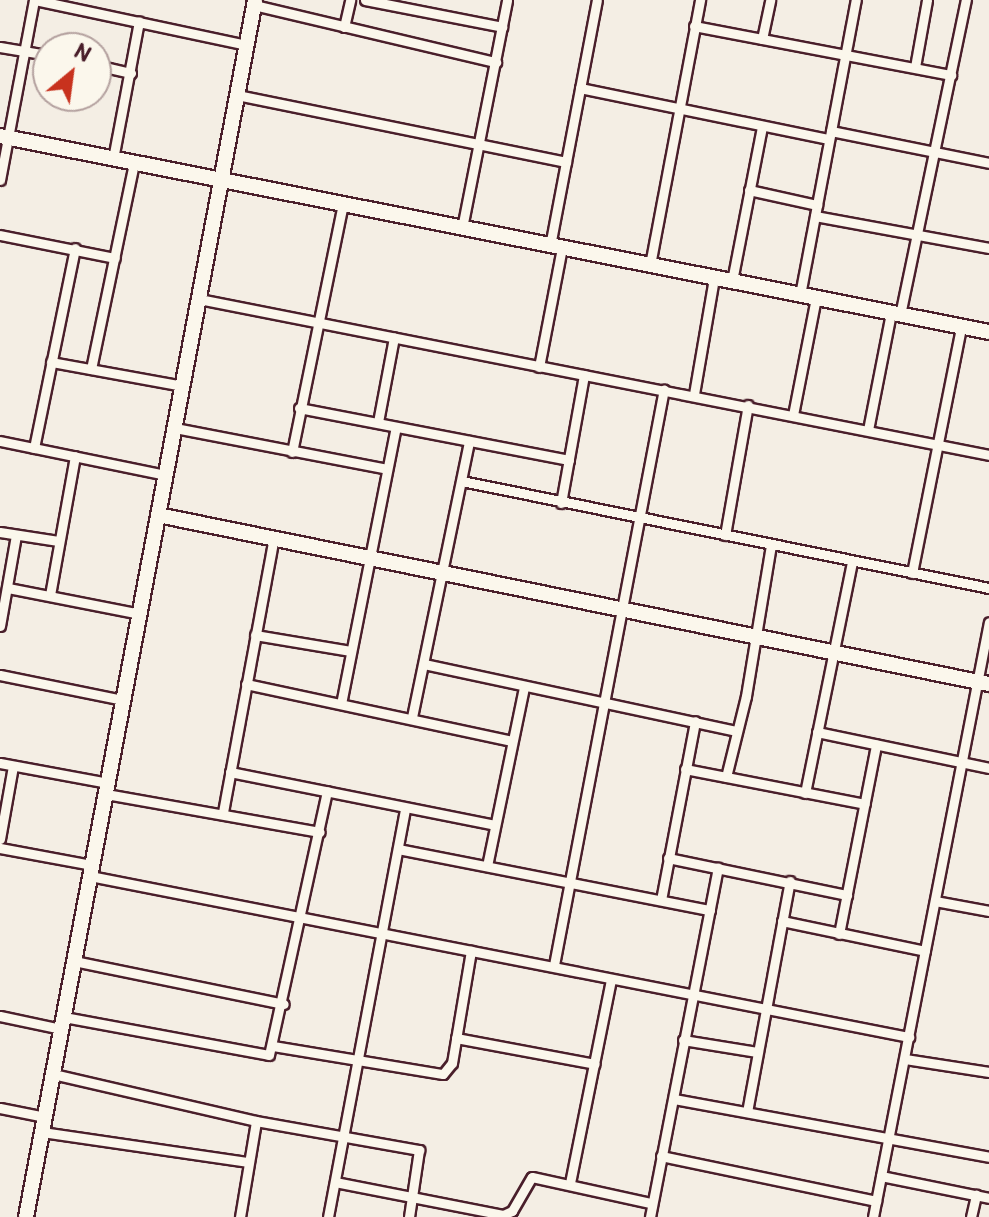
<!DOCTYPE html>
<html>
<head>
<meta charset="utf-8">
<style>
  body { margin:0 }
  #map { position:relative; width:989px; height:1217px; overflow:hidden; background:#f4eee4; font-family:Itim,sans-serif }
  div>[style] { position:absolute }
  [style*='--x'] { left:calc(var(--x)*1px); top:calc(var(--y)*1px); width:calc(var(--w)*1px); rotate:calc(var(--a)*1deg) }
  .roads { filter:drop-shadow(2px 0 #4a1f2b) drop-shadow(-2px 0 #4a1f2b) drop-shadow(0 2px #4a1f2b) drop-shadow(0 -2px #4a1f2b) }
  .street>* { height:9px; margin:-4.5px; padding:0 4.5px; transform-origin:4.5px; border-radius:4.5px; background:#fbf7ec }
  .secondary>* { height:14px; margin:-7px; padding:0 7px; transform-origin:7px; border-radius:7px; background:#fbf7ec }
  span { translate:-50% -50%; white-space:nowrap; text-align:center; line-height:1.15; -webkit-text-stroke:7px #fbf7ec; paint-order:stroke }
  .north { position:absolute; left:32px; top:32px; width:80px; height:80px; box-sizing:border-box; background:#fbf7ec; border:2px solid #b4a19f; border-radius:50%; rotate:29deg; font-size:22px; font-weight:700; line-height:32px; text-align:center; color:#4a1f2b }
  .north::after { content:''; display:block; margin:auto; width:28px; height:36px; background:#c8321e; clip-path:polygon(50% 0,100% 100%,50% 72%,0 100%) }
</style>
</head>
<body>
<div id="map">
  <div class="roads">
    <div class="street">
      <i style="--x:35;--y:0;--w:217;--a:12"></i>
      <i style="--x:365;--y:0;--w:140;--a:11.1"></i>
      <i style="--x:254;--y:5;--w:249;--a:13.3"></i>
      <i style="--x:694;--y:26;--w:262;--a:10.8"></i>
      <i style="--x:344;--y:27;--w:28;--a:-77"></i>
      <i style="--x:762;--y:39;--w:40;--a:-78"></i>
      <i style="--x:0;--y:47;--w:49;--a:9.5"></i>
      <i style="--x:96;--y:65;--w:36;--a:13"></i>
      <i style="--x:915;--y:67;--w:68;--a:-79.8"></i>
      <i style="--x:580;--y:88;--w:254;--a:11.6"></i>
      <i style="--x:237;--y:95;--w:336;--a:11.5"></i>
      <i style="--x:831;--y:131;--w:161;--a:11.4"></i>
      <i style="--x:113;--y:159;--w:140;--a:-79.3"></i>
      <i style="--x:0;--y:180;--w:183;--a:-79.3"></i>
      <i style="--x:749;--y:190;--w:70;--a:12.4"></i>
      <i style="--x:815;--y:216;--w:177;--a:10.4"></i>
      <i style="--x:462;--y:228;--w:232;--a:-78.8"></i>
      <i style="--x:0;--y:235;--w:117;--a:11.3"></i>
      <i style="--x:550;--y:246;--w:250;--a:-79.2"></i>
      <i style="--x:650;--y:265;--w:270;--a:-79.3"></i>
      <i style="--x:732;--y:281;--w:158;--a:-79"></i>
      <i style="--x:800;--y:295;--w:300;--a:-79.3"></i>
      <i style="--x:199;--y:299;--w:805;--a:11.17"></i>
      <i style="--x:900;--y:315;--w:322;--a:-78.2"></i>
      <i style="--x:51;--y:362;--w:134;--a:10.3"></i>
      <i style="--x:539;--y:367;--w:121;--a:-79.1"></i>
      <i style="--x:91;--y:369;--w:210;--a:-78.2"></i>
      <i style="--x:694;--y:394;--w:118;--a:-80.2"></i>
      <i style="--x:299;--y:408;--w:275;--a:10.9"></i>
      <i style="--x:793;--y:415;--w:119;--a:-78.9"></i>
      <i style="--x:378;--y:422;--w:86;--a:-79.3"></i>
      <i style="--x:175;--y:428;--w:216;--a:10.9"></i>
      <i style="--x:868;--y:430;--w:119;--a:-78.9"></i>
      <i style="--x:0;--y:441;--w:169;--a:11.6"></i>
      <i style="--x:34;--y:448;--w:204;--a:-78.4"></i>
      <i style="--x:292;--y:452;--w:253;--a:-78.4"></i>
      <i style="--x:462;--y:481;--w:538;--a:11.48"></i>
      <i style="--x:561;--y:503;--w:130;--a:-79.8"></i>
      <i style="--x:0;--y:532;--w:59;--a:8.8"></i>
      <i style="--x:725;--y:535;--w:132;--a:-80"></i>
      <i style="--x:912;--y:573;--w:251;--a:-78.7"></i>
      <i style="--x:8;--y:588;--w:135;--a:11.1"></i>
      <i style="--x:50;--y:595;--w:141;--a:-79.8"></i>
      <i style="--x:0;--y:626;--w:92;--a:-80"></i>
      <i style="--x:255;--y:635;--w:97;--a:9.5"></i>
      <i style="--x:424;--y:664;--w:320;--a:12.1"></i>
      <i style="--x:0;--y:675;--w:126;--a:11.5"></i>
      <i style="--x:246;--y:684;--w:272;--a:12.1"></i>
      <i style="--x:341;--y:704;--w:282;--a:-78.8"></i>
      <i style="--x:412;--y:717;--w:282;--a:-78.3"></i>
      <i style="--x:817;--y:732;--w:176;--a:11.8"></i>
      <i style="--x:0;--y:763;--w:110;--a:10.5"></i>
      <i style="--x:685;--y:769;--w:183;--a:11"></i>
      <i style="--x:230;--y:772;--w:270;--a:11.3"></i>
      <i style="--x:726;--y:777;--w:83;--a:-76.1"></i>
      <i style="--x:746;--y:696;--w:153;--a:-80.6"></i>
      <i style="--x:805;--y:793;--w:237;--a:-78.5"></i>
      <i style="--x:106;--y:794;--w:217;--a:10.1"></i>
      <i style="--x:223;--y:812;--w:279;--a:-79.5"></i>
      <i style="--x:0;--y:839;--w:74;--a:-79.9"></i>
      <i style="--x:0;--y:848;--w:94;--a:10.5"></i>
      <i style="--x:398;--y:849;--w:318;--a:11.1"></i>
      <i style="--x:668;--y:858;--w:183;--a:11.7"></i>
      <i style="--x:487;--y:866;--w:183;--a:-78.3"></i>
      <i style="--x:90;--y:876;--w:835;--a:11.12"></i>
      <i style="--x:661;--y:900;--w:182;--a:-79.2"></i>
      <i style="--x:935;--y:901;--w:55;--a:10.5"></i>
      <i style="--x:782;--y:921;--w:146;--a:11.8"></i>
      <i style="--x:839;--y:934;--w:193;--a:-78.9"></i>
      <i style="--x:74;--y:961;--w:214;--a:11.6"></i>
      <i style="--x:554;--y:965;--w:586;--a:-79.19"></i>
      <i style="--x:0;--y:1016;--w:62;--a:12"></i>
      <i style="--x:64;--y:1017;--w:208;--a:10.5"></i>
      <i style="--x:269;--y:1055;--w:270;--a:-77.6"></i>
      <i style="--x:456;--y:1038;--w:141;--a:10.6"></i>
      <i style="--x:683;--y:1040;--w:75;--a:9.2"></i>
      <i style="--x:273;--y:1046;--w:172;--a:9.4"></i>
      <i style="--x:443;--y:1074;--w:14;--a:-51"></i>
      <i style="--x:452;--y:1063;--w:114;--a:-80.4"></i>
      <i style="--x:905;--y:1059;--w:85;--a:8.8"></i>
      <i style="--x:53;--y:1074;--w:208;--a:13"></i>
      <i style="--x:674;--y:1099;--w:320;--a:10.4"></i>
      <i style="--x:0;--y:1108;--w:46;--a:11.3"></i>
      <i style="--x:747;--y:1112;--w:235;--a:-79.5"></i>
      <i style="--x:42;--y:1132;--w:207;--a:8.3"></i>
      <i style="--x:661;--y:1156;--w:220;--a:11.8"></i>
      <i style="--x:881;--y:1176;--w:110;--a:11.5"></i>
      <i style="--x:335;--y:1182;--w:171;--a:11.1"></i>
      <i style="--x:503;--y:1215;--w:10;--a:-24"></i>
      <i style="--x:512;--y:1211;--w:39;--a:-60"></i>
      <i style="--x:532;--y:1177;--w:121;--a:12.4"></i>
      <i style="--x:570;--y:1183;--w:207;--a:-78.6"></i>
      <i style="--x:240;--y:1217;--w:97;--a:-80.5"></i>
      <i style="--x:256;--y:1121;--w:166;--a:10.1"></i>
      <i style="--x:419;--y:1150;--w:68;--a:98.5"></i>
      <i style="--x:328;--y:1217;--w:416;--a:-79.3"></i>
      <i style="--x:650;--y:1217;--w:356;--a:-79"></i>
      <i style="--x:873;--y:1217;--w:606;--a:-78.97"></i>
      <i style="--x:971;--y:1217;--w:23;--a:-77"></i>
    </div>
    <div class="secondary">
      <i style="--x:0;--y:136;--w:1008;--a:11.21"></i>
      <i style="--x:158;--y:515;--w:848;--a:11.5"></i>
      <i style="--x:26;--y:1217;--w:1238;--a:-79.34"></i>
    </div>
  </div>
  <div class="north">N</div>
</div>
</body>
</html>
